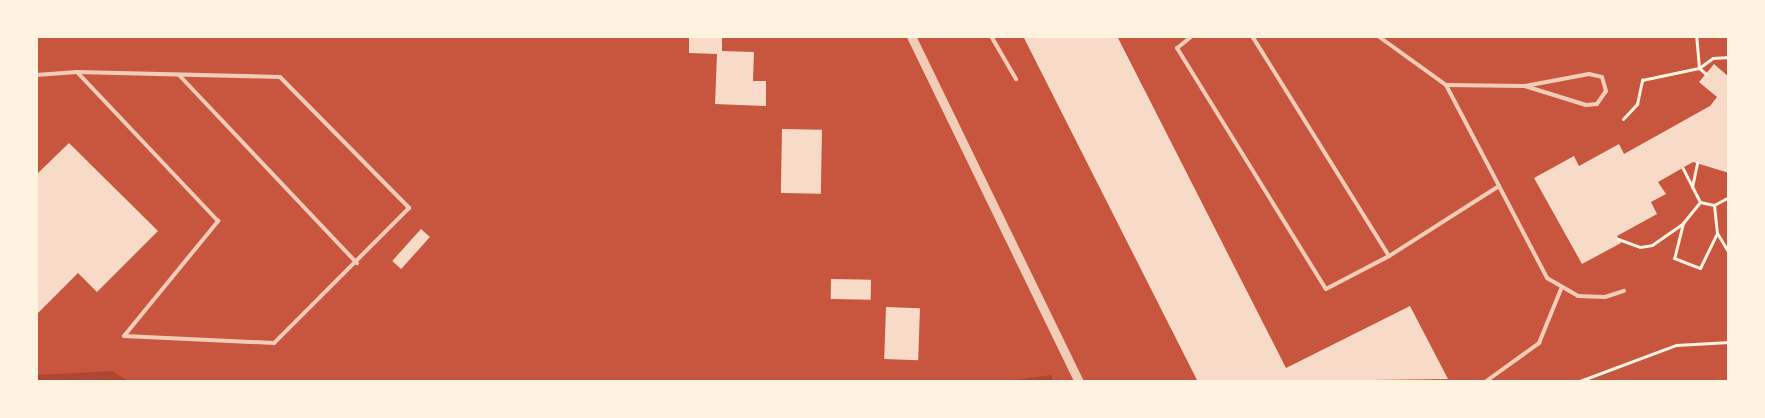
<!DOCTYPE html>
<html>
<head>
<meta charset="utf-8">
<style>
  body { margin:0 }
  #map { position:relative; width:1765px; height:418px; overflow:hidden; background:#c8553d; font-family:"Nunito Sans",sans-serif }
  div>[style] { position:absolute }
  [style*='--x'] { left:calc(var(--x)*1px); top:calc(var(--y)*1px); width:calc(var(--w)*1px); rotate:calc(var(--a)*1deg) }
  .green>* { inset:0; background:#ae4732 }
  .building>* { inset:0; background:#f7dbc8; transform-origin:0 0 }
  .path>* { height:3px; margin:-1.5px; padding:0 1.5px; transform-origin:1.5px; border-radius:1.5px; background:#fff3e0 }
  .service>* { height:4px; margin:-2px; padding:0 2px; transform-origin:2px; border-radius:2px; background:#f1ccb7 }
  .tertiary>* { height:9px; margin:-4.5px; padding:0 4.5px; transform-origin:4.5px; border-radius:4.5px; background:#f1ccb7 }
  span { translate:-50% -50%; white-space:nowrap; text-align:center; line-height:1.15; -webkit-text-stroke:4px #fff3e0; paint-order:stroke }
  .frame { position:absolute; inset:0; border:38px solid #fff3e0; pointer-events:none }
</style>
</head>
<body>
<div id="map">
  <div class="green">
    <i style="clip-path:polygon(112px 371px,130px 382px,36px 382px,36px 375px)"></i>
    <i style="clip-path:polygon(1051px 375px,1054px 382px,1001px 382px)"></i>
  </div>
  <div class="building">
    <i style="clip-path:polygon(689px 36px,722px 36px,722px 51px,754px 52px,753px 81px,766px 81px,766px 106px,715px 104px,717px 54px,689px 53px)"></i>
    <i style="clip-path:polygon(1023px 36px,1117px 36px,1286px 368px,1410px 306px,1448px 379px,1198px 382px)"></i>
    <i style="clip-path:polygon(1714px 64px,1729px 77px,1729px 173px,1693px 162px,1658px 182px,1666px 194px,1651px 202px,1657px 214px,1617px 236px,1621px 243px,1582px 264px,1534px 178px,1574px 156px,1579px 166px,1619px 144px,1624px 154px,1710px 106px,1717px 97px,1699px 82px)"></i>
    <i style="left:782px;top:129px;width:40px;height:64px;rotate:1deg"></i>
    <i style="clip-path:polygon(69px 143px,158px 231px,97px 292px,78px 273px,36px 315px,36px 175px)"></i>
    <i style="left:421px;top:229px;width:12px;height:43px;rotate:42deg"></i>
    <i style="left:831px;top:279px;width:40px;height:20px;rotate:1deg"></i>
    <i style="left:886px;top:307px;width:34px;height:52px;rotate:2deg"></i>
  </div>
  <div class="path">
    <i style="--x:1706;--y:74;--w:9;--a:-139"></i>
    <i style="--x:1699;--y:68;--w:17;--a:-36"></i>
    <i style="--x:1713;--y:58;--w:16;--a:-4"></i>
    <i style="--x:1623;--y:119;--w:21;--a:-47"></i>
    <i style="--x:1637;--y:104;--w:25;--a:-78"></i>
    <i style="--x:1642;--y:80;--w:58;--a:-11.9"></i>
    <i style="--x:1699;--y:68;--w:32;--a:-95"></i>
    <i style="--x:1692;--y:187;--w:25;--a:-78"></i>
    <i style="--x:1729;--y:197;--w:17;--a:152"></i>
    <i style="--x:1714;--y:205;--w:28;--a:84"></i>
    <i style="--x:1717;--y:233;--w:23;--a:59"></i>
    <i style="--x:1700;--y:202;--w:14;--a:12"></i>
    <i style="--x:1683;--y:223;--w:36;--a:104"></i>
    <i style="--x:1674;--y:258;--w:28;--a:21"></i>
    <i style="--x:1700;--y:268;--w:39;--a:-64"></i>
    <i style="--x:1618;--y:239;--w:23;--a:20"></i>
    <i style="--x:1640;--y:247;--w:12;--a:-9"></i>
    <i style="--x:1652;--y:245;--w:38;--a:-35"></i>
    <i style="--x:1683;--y:223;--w:27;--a:-51"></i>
    <i style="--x:1700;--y:202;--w:38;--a:-117"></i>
    <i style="--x:1577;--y:382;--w:106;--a:-20.5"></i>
    <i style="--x:1676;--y:345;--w:53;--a:-3.2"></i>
  </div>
  <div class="service">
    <i style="--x:991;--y:36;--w:50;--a:59.8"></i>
    <i style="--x:1192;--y:36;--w:19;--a:141"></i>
    <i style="--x:1177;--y:48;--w:283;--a:58.3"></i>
    <i style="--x:1326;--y:289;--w:71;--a:-27.6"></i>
    <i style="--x:1389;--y:256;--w:259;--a:-121.9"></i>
    <i style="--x:1378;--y:36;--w:84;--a:35.8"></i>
    <i style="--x:1446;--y:85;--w:114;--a:62.3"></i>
    <i style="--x:1499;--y:186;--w:130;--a:147.5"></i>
    <i style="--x:36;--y:75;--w:41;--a:-4.2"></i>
    <i style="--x:77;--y:72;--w:203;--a:1.4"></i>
    <i style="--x:280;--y:77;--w:184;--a:45.4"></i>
    <i style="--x:409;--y:208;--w:191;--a:135"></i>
    <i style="--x:274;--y:343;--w:150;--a:-177.3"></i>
    <i style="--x:124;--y:336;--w:149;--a:-50.7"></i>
    <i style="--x:218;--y:221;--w:205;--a:-133.4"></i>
    <i style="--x:179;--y:75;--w:259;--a:46.6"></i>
    <i style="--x:1446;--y:85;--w:79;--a:0.7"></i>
    <i style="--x:1525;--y:86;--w:65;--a:-10.6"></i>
    <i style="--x:1589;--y:74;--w:13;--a:13"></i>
    <i style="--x:1602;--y:77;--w:15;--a:74"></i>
    <i style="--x:1606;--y:91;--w:16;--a:125"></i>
    <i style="--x:1597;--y:104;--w:11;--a:175"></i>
    <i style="--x:1586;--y:105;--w:64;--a:-162.7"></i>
    <i style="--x:1499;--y:186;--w:104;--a:62.4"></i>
    <i style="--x:1547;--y:278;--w:36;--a:30"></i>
    <i style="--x:1578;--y:296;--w:27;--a:2"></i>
    <i style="--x:1605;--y:297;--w:20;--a:-18"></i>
    <i style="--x:1485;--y:382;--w:67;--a:-35.8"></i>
    <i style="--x:1539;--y:343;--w:58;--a:-67.8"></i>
  </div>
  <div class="tertiary">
    <i style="--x:911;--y:36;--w:385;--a:64.1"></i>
  </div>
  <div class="frame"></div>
</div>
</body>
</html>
